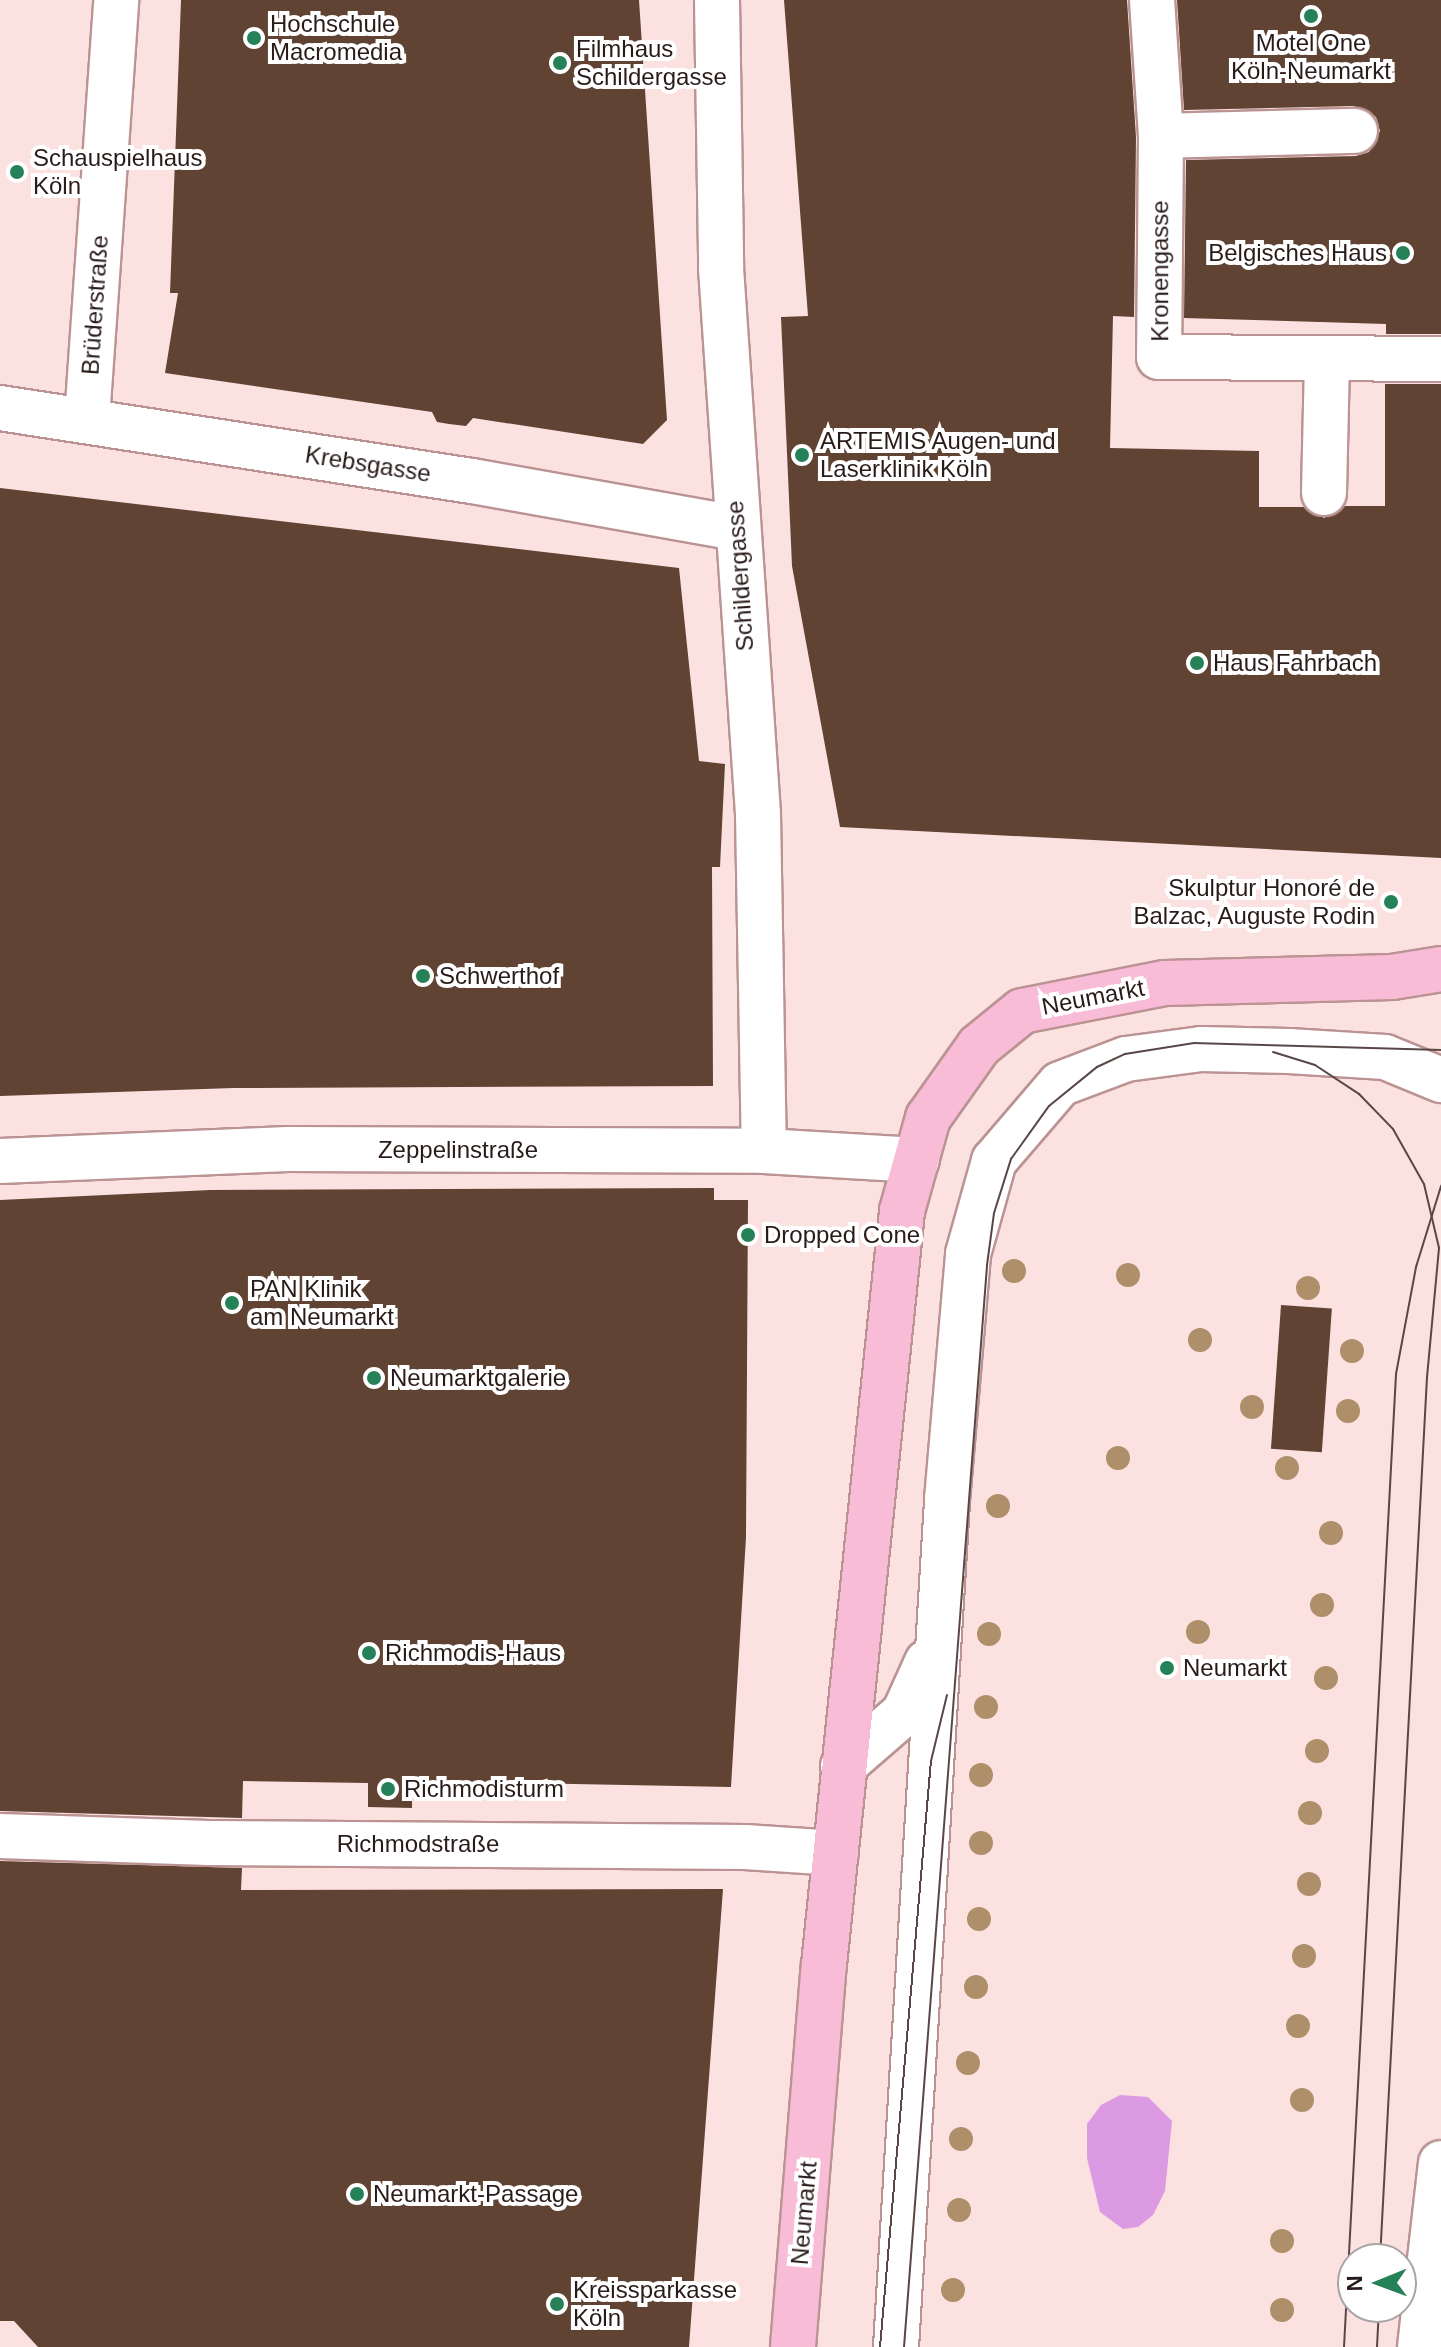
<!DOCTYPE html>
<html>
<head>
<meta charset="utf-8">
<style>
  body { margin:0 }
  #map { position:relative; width:1441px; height:2347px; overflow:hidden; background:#fbe1e0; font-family:Arial,sans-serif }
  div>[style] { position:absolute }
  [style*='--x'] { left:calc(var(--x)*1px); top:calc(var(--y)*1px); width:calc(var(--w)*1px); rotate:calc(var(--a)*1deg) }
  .water>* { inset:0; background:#db9ae1 }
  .building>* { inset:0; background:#614334; transform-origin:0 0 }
  .roads { filter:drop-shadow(2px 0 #bb9393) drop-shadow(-2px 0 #bb9393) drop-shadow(0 2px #bb9393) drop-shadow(0 -2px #bb9393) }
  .minor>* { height:44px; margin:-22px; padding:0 22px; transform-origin:22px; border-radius:22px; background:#fff }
  .major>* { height:44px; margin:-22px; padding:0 22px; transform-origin:22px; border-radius:22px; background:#f9bcd7 }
  .tram>* { height:2px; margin:-1px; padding:0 1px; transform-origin:1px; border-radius:1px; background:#584746 }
  .trees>* { width:24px; height:24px; margin:-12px; border-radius:50%; background:#af8f69 }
  .dots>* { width:22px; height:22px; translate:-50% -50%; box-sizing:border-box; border:4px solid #fff; border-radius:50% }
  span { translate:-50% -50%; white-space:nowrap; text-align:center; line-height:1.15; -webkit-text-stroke:8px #fff; paint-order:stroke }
  .poi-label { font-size:24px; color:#2a1b1b }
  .left { translate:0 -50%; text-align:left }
  .right { translate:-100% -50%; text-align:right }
  .street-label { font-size:24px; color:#2a1b1b }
  .north { position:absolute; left:1337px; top:2243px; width:80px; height:80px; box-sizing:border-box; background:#fff; border:2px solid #aaa4a4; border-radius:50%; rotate:269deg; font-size:22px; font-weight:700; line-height:32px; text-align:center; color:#2a1b1b }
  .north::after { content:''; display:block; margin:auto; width:28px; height:36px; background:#258158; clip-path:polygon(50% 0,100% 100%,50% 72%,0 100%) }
</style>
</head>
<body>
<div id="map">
  <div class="water">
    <i style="clip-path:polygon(1120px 2095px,1148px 2097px,1172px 2121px,1165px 2191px,1153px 2215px,1138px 2227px,1123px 2229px,1100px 2212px,1087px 2158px,1087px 2124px,1101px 2105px)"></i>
  </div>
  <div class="building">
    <i style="clip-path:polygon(181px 0,639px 0,667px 420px,643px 444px,473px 418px,466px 426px,449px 424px,437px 422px,432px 412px,165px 373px,178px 293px,170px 293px)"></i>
    <i style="clip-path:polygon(784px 0,1127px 0,1136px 137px,1134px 317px,1113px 316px,1110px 448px,1259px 451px,1259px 507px,1304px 507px,1324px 518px,1345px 506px,1385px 506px,1385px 384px,1441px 384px,1441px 858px,840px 827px,792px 566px,781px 317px,808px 316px)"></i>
    <i style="clip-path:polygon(1177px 0,1441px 0,1441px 334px,1386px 334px,1386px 324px,1184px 318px,1186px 160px,1356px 156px,1369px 152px,1380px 131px,1376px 117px,1354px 106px,1184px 110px)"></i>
    <i style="clip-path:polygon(0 488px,679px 568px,699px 761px,725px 764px,720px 867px,712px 867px,713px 1086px,233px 1088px,0 1096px)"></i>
    <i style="clip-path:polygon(714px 1188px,714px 1200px,748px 1200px,746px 1537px,731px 1787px,412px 1781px,412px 1808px,368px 1807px,368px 1783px,243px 1781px,242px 1818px,0 1811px,0 1200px,210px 1190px)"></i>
    <i style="left:1281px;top:1305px;width:51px;height:144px;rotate:4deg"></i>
    <i style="clip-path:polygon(0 1861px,242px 1868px,241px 1890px,723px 1889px,689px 2347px,38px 2347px,14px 2321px,0 2321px)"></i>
  </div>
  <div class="roads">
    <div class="minor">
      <i style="--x:717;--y:0;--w:268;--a:89.1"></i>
      <i style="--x:721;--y:268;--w:547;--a:86.12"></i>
      <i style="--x:758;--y:814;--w:337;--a:89"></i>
      <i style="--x:1152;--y:0;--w:136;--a:86.2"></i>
      <i style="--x:1161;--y:136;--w:221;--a:90.5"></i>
      <i style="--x:1159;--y:357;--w:282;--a:0.4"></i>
      <i style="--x:1161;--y:136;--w:194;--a:-1.5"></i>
      <i style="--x:0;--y:408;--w:478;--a:8.8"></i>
      <i style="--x:472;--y:481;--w:267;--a:10.1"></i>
      <i style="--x:87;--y:419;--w:420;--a:-86"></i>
      <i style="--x:1324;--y:493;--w:134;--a:-88.7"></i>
      <i style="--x:0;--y:1161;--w:288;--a:-2.4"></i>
      <i style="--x:288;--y:1149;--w:476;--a:0.2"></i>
      <i style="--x:764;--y:1151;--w:153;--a:3.4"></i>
      <i style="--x:843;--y:1766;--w:81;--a:-41"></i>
      <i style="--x:904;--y:1713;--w:56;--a:-65.7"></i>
      <i style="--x:0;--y:1836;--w:209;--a:1.9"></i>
      <i style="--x:209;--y:1843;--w:536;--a:0.43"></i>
      <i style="--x:745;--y:1847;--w:91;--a:3.8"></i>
      <i style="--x:896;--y:2347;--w:849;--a:-86.55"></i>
      <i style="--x:947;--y:1500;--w:247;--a:-85.1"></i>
      <i style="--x:968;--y:1254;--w:97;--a:-74.4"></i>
      <i style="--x:994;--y:1161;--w:101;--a:-49.4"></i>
      <i style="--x:1060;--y:1084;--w:71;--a:-20.7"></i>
      <i style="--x:1126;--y:1059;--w:76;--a:-7.6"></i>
      <i style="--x:1201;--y:1049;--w:88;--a:1.3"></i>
      <i style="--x:1289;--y:1051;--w:96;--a:3.6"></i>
      <i style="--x:1385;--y:1057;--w:61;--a:22.3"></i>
      <i style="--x:1420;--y:2347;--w:185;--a:-83.5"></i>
    </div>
    <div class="major">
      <i style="--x:793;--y:2347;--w:383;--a:-85.4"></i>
      <i style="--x:824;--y:1965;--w:758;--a:-84.09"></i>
      <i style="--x:902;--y:1211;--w:97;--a:-74.4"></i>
      <i style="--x:928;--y:1118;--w:88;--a:-54.7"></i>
      <i style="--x:979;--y:1046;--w:55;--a:-39.1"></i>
      <i style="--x:1022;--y:1011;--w:146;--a:-11.1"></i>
      <i style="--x:1165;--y:983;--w:227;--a:-1.5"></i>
      <i style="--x:1392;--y:977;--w:50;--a:-9.3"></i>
    </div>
  </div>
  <div class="tram">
    <i style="--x:1273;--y:1052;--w:44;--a:17.2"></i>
    <i style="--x:1315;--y:1065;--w:53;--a:33.4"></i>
    <i style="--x:1359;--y:1094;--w:49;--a:45.8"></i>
    <i style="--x:1393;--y:1129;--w:63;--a:60.6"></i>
    <i style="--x:1424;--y:1184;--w:66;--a:76.8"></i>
    <i style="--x:1439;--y:1248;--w:130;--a:95.3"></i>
    <i style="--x:1427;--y:1377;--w:883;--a:93.05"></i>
    <i style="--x:880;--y:2347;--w:588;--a:-85.03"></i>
    <i style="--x:931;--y:1761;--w:68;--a:-76.4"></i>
    <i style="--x:904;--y:2347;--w:1085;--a:-85.61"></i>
    <i style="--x:987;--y:1265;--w:52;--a:-82.3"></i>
    <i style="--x:994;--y:1213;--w:57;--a:-72.5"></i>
    <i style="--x:1011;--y:1159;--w:65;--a:-54.4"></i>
    <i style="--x:1049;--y:1106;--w:62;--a:-39.1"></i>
    <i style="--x:1097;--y:1067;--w:31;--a:-25"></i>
    <i style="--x:1125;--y:1054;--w:70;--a:-9.1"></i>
    <i style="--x:1194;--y:1043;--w:247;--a:1.6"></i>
    <i style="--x:1344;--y:2347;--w:974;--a:-86.94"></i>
    <i style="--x:1396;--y:1374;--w:109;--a:-79.4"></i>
    <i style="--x:1416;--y:1267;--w:85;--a:-72.8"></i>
    <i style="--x:1377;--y:2347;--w:40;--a:-87.1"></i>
  </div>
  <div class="trees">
    <i style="left:1014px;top:1271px"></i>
    <i style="left:1128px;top:1275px"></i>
    <i style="left:1308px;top:1288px"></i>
    <i style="left:1200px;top:1340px"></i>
    <i style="left:1352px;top:1351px"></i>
    <i style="left:1252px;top:1407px"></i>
    <i style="left:1348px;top:1411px"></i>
    <i style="left:1118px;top:1458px"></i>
    <i style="left:1287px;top:1468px"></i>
    <i style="left:998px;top:1506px"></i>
    <i style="left:1331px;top:1533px"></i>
    <i style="left:1322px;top:1605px"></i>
    <i style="left:1198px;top:1632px"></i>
    <i style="left:989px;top:1634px"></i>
    <i style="left:1326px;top:1678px"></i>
    <i style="left:986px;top:1707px"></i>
    <i style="left:1317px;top:1751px"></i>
    <i style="left:981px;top:1775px"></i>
    <i style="left:1310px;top:1813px"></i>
    <i style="left:981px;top:1843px"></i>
    <i style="left:1309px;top:1884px"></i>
    <i style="left:979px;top:1919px"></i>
    <i style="left:1304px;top:1956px"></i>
    <i style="left:976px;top:1987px"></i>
    <i style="left:1298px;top:2026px"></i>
    <i style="left:968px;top:2063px"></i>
    <i style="left:1302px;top:2100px"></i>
    <i style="left:961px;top:2139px"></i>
    <i style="left:959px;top:2210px"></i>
    <i style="left:1282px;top:2241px"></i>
    <i style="left:953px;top:2290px"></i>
    <i style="left:1282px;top:2310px"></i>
  </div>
  <div class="dots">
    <i style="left:1311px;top:16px;background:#258158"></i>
    <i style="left:254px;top:38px;background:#258158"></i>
    <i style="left:560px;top:63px;background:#258158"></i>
    <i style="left:17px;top:172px;background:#258158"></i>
    <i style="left:1403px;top:253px;background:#258158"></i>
    <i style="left:802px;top:455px;background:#258158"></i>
    <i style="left:1197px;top:663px;background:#258158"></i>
    <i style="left:1391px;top:902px;background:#258158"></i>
    <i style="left:423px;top:976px;background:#258158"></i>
    <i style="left:748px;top:1235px;background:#258158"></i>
    <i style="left:232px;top:1303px;background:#258158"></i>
    <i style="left:374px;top:1378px;background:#258158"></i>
    <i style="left:369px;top:1653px;background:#258158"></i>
    <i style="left:1167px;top:1668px;background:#258158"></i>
    <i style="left:388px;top:1789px;background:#258158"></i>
    <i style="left:357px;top:2194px;background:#258158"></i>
    <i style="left:557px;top:2304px;background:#258158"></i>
  </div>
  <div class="poi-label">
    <span class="left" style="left:270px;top:38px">Hochschule<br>Macromedia</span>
    <span style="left:1311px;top:57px">Motel One<br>Köln-Neumarkt</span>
    <span class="left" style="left:576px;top:63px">Filmhaus<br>Schildergasse</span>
    <span class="left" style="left:33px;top:172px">Schauspielhaus<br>Köln</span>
    <span class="right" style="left:1387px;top:253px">Belgisches Haus</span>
    <span class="left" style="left:820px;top:455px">ARTEMIS Augen- und<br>Laserklinik Köln</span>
    <span class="left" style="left:1213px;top:663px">Haus Fahrbach</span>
    <span class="right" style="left:1375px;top:902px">Skulptur Honoré de<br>Balzac, Auguste Rodin</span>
    <span class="left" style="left:439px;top:976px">Schwerthof</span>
    <span class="left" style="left:764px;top:1235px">Dropped Cone</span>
    <span class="left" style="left:250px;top:1303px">PAN Klinik<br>am Neumarkt</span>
    <span class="left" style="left:390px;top:1378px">Neumarktgalerie</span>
    <span class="left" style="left:385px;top:1653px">Richmodis-Haus</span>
    <span class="left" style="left:1183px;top:1668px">Neumarkt</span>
    <span class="left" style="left:404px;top:1789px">Richmodisturm</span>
    <span class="left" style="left:373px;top:2194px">Neumarkt-Passage</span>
    <span class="left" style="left:573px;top:2304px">Kreissparkasse<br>Köln</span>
  </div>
  <div class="street-label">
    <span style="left:1160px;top:271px;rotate:-90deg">Kronengasse</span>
    <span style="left:95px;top:305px;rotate:-86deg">Brüderstraße</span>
    <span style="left:368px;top:464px;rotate:9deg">Krebsgasse</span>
    <span style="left:740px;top:576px;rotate:-94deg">Schildergasse</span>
    <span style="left:1093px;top:997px;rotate:-11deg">Neumarkt</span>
    <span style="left:458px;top:1150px">Zeppelinstraße</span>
    <span style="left:418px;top:1844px">Richmodstraße</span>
    <span style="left:804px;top:2213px;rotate:-85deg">Neumarkt</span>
  </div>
  <div class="north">N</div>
</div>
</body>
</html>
